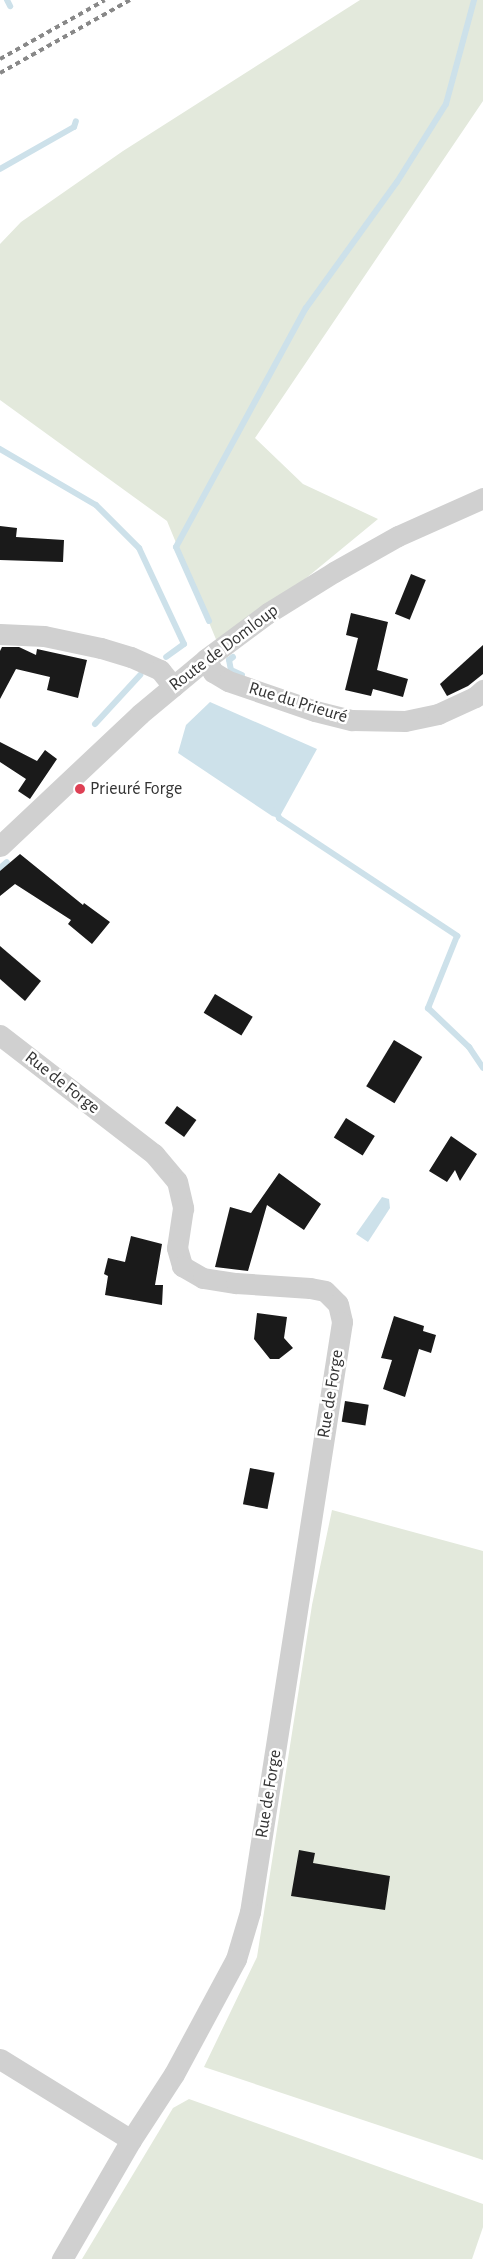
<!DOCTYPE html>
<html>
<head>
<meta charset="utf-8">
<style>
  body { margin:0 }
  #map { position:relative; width:483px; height:2259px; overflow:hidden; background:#fff; font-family:"Alegreya Sans",sans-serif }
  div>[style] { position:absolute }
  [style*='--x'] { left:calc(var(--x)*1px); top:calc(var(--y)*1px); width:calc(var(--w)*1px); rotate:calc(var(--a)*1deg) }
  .green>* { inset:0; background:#e3e9dc }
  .water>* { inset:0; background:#cde1ea }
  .stream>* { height:6px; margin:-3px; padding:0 3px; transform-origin:3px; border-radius:3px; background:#cde1ea }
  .building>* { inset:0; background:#1a1a1a; transform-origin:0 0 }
  .minor>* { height:21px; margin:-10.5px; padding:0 10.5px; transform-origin:10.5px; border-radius:10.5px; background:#d0d0d0 }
  .rail>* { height:4px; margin-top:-2px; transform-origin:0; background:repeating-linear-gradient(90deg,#888 0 5px,transparent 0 9px) }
  .dots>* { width:14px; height:14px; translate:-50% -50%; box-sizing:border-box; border:2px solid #fff; border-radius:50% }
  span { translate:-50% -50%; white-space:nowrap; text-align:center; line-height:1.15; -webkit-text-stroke:5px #fff; paint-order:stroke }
  .street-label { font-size:18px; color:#333 }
  .poi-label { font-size:18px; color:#333 }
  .left { translate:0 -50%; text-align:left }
</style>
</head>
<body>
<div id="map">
  <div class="green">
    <i style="clip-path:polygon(360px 0,483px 0,483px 101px,255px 438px,303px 484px,378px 519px,220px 649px,167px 521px,0 400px,0 244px,21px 222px,123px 151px)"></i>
    <i style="clip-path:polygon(332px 1510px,483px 1551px,483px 2160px,204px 2067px,257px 1957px,312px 1605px)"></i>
    <i style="clip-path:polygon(189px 2099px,483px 2204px,483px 2227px,472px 2259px,82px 2259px,173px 2108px)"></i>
  </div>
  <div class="water">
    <i style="clip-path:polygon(210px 702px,317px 749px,279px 818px,272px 816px,178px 753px,186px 725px)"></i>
    <i style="clip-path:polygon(382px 1197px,389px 1199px,390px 1208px,368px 1242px,356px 1234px)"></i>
  </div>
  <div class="stream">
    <i style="--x:7;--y:0;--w:7;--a:63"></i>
    <i style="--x:0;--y:169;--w:85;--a:-29.6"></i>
    <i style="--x:74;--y:127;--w:6;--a:-72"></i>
    <i style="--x:0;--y:449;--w:111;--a:30.3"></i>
    <i style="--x:96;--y:505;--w:61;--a:45"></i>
    <i style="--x:139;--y:548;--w:106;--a:64.9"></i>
    <i style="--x:184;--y:644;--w:22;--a:144"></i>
    <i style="--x:209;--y:621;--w:81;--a:-114"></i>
    <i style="--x:176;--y:547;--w:272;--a:-61.5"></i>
    <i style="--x:306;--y:308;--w:155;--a:-54.2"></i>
    <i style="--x:397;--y:182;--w:92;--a:-57.9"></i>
    <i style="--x:446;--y:104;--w:108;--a:-74.9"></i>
    <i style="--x:233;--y:657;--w:5;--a:143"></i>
    <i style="--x:229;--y:660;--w:10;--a:79"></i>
    <i style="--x:231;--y:670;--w:12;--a:24"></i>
    <i style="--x:95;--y:724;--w:67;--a:-47.4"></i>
    <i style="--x:276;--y:810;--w:9;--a:69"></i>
    <i style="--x:279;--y:818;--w:214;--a:33.5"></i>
    <i style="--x:457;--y:936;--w:78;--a:111.9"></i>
    <i style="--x:428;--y:1008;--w:57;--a:43.6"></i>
    <i style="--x:469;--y:1047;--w:25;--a:56"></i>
    <i style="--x:0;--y:868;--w:9;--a:-41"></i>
  </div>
  <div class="building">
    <i style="clip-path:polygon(0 526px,17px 528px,16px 537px,64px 540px,63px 562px,0 560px)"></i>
    <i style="left:411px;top:574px;width:16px;height:43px;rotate:22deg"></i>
    <i style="clip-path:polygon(351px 613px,388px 622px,377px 670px,408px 679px,403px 697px,373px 689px,371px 696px,345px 690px,358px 638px,346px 635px)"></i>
    <i style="clip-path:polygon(483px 645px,483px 674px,468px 686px,447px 696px,440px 684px)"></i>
    <i style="clip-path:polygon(2px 647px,19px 647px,36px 655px,37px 649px,87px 660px,78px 698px,47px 690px,50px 677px,16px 669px,0 699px,0 651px)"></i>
    <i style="clip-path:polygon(0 742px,37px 761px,45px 750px,57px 759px,30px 799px,18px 791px,26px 779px,0 762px)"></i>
    <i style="clip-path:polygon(20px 854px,83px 905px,84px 903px,110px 922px,92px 944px,68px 924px,71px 920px,15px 884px,0 896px,0 871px)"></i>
    <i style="clip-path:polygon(0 946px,41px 981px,25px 1001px,0 979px)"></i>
    <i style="left:215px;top:994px;width:44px;height:22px;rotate:31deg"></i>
    <i style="left:394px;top:1040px;width:33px;height:54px;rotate:31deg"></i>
    <i style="left:177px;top:1106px;width:24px;height:21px;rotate:36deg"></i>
    <i style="left:346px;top:1118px;width:34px;height:23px;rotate:32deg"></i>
    <i style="clip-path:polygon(451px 1136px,477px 1154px,460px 1181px,455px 1170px,447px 1182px,429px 1171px)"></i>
    <i style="clip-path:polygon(279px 1173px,321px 1204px,304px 1230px,267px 1205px,248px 1271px,215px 1267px,230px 1207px,251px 1213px)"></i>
    <i style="clip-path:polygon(131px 1236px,162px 1244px,155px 1285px,163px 1285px,162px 1305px,105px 1295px,108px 1276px,104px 1274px,108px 1258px,125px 1262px)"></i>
    <i style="clip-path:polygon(257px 1313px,287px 1317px,284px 1338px,293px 1348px,279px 1359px,270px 1359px,254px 1339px)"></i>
    <i style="clip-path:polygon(394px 1316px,424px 1326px,423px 1331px,436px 1335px,431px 1353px,419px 1349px,405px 1397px,383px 1389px,392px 1360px,381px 1358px)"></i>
    <i style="left:345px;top:1401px;width:24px;height:21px;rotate:9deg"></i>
    <i style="left:250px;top:1468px;width:25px;height:37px;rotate:11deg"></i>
    <i style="clip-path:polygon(299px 1850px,315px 1853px,313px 1863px,390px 1876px,385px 1910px,291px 1896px)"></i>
  </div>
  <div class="minor">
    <i style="--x:0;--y:634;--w:44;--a:2.6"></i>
    <i style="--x:44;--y:636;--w:58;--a:11.9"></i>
    <i style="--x:101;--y:648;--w:31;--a:17"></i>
    <i style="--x:131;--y:657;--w:32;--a:24"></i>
    <i style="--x:160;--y:670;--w:21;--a:51"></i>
    <i style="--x:206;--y:659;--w:15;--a:62"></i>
    <i style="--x:213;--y:672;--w:17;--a:31"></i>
    <i style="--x:228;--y:681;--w:92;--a:19"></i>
    <i style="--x:315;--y:711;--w:38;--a:14"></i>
    <i style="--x:352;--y:720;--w:53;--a:1.1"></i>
    <i style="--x:405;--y:721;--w:34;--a:-12"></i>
    <i style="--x:438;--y:714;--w:41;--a:-24.7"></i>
    <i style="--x:475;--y:697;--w:11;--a:-41"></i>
    <i style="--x:0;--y:846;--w:192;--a:-43.3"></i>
    <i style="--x:140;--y:714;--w:86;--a:-39.8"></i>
    <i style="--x:206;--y:659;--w:77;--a:-36.6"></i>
    <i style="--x:268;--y:613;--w:78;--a:-31.8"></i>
    <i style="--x:334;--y:572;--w:73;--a:-29.4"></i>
    <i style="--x:398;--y:536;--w:93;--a:-24.1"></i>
    <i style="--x:0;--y:1035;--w:195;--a:37.7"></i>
    <i style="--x:154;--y:1154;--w:35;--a:50"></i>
    <i style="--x:177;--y:1181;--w:28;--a:77"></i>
    <i style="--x:183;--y:1208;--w:40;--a:98.5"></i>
    <i style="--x:177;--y:1248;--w:19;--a:74"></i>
    <i style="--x:182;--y:1266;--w:24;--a:30"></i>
    <i style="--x:203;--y:1278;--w:33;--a:9"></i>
    <i style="--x:236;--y:1283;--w:74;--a:3.9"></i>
    <i style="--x:310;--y:1288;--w:15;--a:11"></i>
    <i style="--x:325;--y:1291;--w:18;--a:45"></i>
    <i style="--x:338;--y:1304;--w:18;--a:77"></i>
    <i style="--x:342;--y:1322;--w:597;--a:98.86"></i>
    <i style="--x:250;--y:1912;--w:49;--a:106.6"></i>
    <i style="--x:236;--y:1959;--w:131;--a:118.3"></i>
    <i style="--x:174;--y:2074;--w:79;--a:123.1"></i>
    <i style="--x:131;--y:2140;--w:138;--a:120.1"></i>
    <i style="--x:0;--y:2059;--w:154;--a:31.7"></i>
  </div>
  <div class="rail">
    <i style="--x:0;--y:59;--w:120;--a:-29.3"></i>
    <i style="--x:0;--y:73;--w:149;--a:-29.3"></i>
  </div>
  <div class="dots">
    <i style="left:80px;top:789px;background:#de4054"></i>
  </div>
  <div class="street-label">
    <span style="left:224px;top:648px;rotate:-37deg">Route de Domloup</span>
    <span style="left:298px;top:703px;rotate:17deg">Rue du Prieuré</span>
    <span style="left:62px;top:1083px;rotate:38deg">Rue de Forge</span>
    <span style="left:331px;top:1394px;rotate:-81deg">Rue de Forge</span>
    <span style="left:269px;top:1794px;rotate:-81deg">Rue de Forge</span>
  </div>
  <div class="poi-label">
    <span class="left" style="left:90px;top:789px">Prieuré Forge</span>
  </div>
</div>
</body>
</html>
